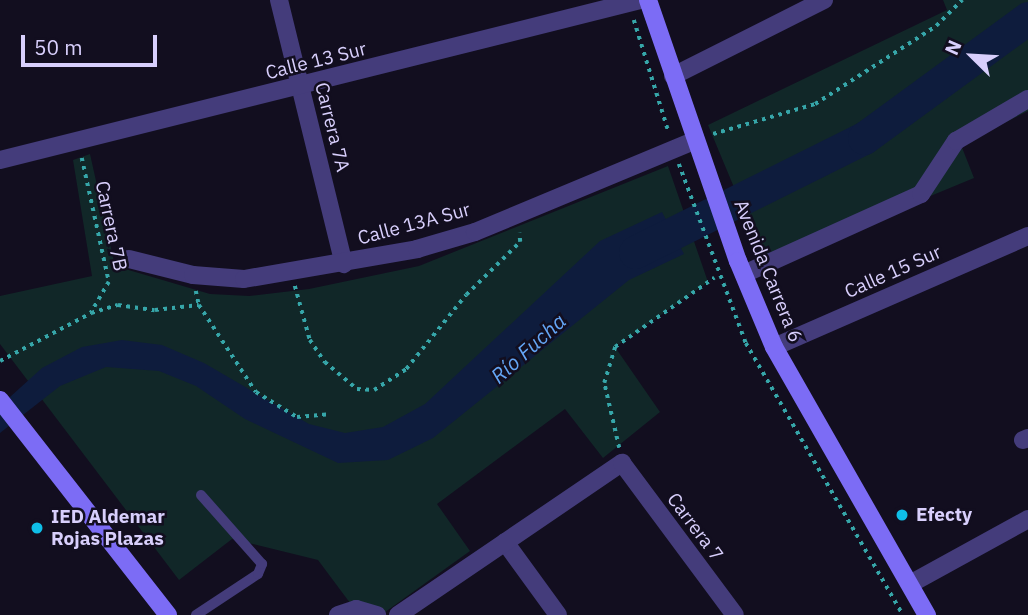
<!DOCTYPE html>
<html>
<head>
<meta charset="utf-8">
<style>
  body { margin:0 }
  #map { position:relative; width:1028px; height:615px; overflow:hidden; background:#120e1f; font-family:"IBM Plex Sans",sans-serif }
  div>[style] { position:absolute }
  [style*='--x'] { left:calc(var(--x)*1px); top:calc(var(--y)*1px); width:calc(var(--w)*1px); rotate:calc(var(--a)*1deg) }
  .green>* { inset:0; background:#112728 }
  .water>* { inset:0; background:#0e1c3d }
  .river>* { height:33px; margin:-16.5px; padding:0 16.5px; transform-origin:16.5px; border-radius:16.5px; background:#0e1c3d }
  .path>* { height:3.5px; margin-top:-1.75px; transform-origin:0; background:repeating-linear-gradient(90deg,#36a6a9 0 3.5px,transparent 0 8.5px) }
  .service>* { height:10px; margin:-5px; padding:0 5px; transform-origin:5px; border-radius:5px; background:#443c7b }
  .minor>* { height:18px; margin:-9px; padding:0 9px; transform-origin:9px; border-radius:9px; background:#443c7b }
  .secondary>* { height:18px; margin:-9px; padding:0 9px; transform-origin:9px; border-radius:9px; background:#7c6cf5 }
  .dots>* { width:19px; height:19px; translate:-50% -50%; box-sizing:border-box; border:4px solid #120e1f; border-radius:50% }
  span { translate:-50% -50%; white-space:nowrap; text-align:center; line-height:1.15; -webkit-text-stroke:5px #120e1f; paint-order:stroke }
  .street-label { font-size:19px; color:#d8cffc }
  .poi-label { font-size:19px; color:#d8cffc; font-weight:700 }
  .left { translate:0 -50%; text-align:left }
  .water-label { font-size:21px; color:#64a5f5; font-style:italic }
  .north { position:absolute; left:937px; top:21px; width:70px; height:70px; -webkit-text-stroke:5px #120e1f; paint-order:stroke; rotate:294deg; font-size:19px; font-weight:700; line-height:28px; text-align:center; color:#d8cffc }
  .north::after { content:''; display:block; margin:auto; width:24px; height:32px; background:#d8cffc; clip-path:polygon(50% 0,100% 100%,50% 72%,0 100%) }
  .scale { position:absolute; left:21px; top:35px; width:136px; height:32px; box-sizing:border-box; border:4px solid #d8cffc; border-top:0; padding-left:9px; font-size:21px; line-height:24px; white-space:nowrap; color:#d8cffc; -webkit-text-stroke:5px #120e1f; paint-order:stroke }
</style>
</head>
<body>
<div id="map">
  <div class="green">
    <i style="clip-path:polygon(943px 0,1028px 0,1028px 111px,961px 145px,974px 178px,766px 264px,708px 125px,947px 10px)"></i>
    <i style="clip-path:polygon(90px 154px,115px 266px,210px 294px,249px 296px,309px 289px,419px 266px,668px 166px,708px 282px,615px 347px,660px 412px,603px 458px,565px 409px,437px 504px,470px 551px,381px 615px,359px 615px,318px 560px,232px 539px,179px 580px,0 344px,0 296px,92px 276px,73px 160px)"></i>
  </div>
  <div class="water">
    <i style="clip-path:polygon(662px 212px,684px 254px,629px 280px,433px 438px,388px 460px,338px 463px,245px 419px,196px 386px,159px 371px,106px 367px,60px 386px,0 433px,0 406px,42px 368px,82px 347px,122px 340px,162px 345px,204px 363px,309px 424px,345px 433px,383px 427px,425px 404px,600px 241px)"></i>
  </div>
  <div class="river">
    <i style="--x:635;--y:252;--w:256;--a:-26.5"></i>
    <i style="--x:864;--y:138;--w:203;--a:-36.2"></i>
  </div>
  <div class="path">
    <i style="--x:634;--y:20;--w:118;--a:72.8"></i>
    <i style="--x:713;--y:134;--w:106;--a:-16.4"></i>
    <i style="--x:815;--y:104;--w:144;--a:-32.8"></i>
    <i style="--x:936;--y:26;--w:37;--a:-45"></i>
    <i style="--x:82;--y:158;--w:127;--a:77.7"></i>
    <i style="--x:109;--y:282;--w:36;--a:120"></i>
    <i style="--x:679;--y:164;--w:191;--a:69.5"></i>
    <i style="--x:746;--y:343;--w:314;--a:60"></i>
    <i style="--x:295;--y:286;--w:56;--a:74.5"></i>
    <i style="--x:310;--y:340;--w:27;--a:56"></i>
    <i style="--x:325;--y:362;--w:42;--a:40.2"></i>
    <i style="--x:357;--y:389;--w:17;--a:3"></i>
    <i style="--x:374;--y:390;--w:38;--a:-33"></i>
    <i style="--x:406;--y:369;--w:95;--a:-51"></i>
    <i style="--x:466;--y:295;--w:76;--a:-44.5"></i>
    <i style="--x:520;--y:242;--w:9;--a:-96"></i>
    <i style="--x:196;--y:291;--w:14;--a:78"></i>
    <i style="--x:199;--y:305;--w:104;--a:56.8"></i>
    <i style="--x:256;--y:392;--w:48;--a:31.4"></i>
    <i style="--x:297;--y:417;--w:32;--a:-5"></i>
    <i style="--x:0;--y:361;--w:103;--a:-27.8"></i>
    <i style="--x:91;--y:313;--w:28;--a:-17"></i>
    <i style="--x:118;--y:305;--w:37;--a:8"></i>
    <i style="--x:155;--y:310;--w:44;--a:-6.5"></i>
    <i style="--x:619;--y:448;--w:67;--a:-103"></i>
    <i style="--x:604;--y:383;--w:38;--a:-73"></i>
    <i style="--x:615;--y:347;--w:121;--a:-34.9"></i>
  </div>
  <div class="service">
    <i style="--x:196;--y:615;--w:74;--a:-33.5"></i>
    <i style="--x:258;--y:574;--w:11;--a:-68"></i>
    <i style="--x:262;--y:564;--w:92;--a:-131.5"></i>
  </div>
  <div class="minor">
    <i style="--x:279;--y:0;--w:272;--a:76.2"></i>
    <i style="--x:673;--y:76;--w:169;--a:-26.7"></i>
    <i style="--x:0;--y:160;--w:661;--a:-14.02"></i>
    <i style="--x:129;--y:259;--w:66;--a:14"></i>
    <i style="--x:193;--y:275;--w:51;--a:4.5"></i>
    <i style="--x:244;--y:279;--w:176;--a:-9.8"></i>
    <i style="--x:417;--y:249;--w:60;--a:-16.3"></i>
    <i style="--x:475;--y:232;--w:239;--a:-22.6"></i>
    <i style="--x:744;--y:274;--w:194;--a:-24.3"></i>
    <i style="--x:921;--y:194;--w:64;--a:-56.6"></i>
    <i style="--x:956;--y:141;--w:83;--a:-30.3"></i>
    <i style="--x:774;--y:347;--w:277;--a:-23.6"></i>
    <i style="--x:1023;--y:440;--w:5;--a:-22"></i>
    <i style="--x:505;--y:542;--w:90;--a:54"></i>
    <i style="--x:910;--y:584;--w:135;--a:-28.8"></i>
    <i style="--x:338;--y:615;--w:19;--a:-18"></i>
    <i style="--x:356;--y:609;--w:22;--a:16"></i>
    <i style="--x:398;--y:615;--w:271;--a:-34.2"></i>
    <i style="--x:622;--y:463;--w:189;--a:53.4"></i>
  </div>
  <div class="secondary">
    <i style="--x:648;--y:0;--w:276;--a:71"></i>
    <i style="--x:738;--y:261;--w:93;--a:67.3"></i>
    <i style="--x:774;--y:347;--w:309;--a:60.3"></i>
    <i style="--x:0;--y:400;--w:273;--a:52"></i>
  </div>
  <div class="dots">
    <i style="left:902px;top:515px;background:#0fbee7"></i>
    <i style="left:37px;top:528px;background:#0fbee7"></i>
  </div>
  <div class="street-label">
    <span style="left:316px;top:61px;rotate:-14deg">Calle 13 Sur</span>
    <span style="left:332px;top:127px;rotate:76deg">Carrera 7A</span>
    <span style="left:414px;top:224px;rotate:-15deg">Calle 13A Sur</span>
    <span style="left:111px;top:226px;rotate:78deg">Carrera 7B</span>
    <span style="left:768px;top:271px;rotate:68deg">Avenida Carrera 6</span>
    <span style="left:893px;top:272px;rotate:-24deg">Calle 15 Sur</span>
    <span style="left:695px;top:527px;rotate:53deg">Carrera 7</span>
  </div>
  <div class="poi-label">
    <span class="left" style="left:916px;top:515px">Efecty</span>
    <span class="left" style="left:51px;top:528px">IED Aldemar<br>Rojas Plazas</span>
  </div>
  <div class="water-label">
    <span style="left:528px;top:348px;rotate:-42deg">Río Fucha</span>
  </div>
  <div class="north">N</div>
  <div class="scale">50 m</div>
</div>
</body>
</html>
